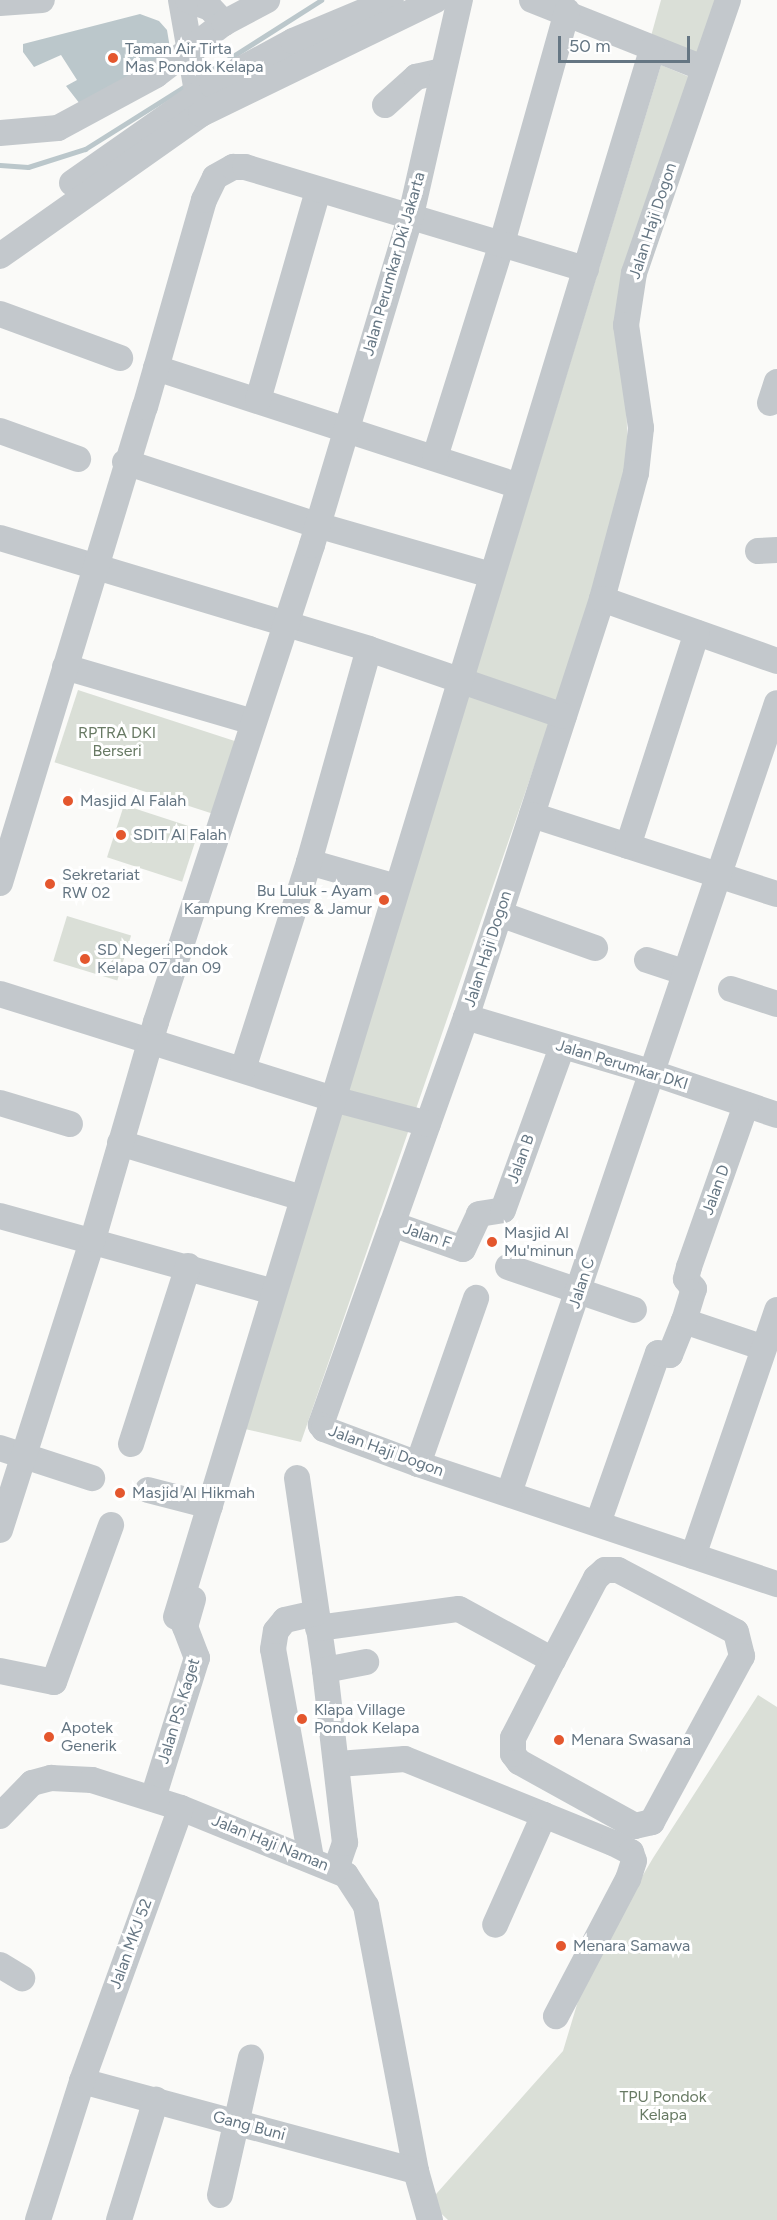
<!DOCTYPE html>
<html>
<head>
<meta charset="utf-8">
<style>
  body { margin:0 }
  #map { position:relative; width:777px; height:2220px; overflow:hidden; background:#fafaf8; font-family:Figtree,sans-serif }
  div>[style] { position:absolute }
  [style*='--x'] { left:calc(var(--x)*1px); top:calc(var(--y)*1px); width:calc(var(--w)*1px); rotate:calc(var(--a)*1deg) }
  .green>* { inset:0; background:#dadfd7; transform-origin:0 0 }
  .water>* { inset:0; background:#bbc7cb }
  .stream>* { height:5px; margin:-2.5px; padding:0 2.5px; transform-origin:2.5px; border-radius:2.5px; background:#bbc7cb }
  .minor>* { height:26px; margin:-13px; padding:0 13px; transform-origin:13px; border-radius:13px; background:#c3c8cc }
  .dots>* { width:16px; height:16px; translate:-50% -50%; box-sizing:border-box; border:3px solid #fff; border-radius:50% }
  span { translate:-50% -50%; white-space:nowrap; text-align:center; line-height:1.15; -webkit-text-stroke:6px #fff; paint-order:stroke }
  .poi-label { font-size:16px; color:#657683 }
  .left { translate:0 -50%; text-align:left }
  .right { translate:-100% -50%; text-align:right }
  .street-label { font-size:16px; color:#657683 }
  .park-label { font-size:16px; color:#687a64 }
  .scale { position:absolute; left:558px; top:36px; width:132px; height:27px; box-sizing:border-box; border:3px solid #657683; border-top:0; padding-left:8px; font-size:18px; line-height:21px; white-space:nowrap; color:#657683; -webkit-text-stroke:4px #fff; paint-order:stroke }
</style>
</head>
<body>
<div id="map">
  <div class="green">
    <i style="clip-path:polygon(661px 0,723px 0,698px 65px,648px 47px)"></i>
    <i style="clip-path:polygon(661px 65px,692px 78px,623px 273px,628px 468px,590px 605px,301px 1442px,245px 1429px)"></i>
    <i style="left:78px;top:690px;width:168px;height:76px;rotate:18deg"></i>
    <i style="left:124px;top:805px;width:79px;height:55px;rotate:18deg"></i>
    <i style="left:67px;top:916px;width:67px;height:47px;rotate:17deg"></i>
    <i style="clip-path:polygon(758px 1695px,777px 1707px,777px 2220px,448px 2220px,429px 2202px,563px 2051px,587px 1971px,653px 1858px)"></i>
  </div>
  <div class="water">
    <i style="clip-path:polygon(140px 14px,159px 21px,167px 30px,170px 48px,165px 56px,80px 104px,66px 86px,77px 80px,61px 55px,34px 67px,23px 52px,23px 44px)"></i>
  </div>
  <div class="stream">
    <i style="--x:203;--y:75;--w:140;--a:-32.4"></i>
    <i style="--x:0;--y:165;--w:28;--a:4"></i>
    <i style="--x:28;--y:167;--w:60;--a:-17.5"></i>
    <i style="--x:85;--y:149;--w:120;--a:-32.1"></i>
  </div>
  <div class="minor">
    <i style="--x:181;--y:0;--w:111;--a:80.1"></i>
    <i style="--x:188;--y:0;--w:23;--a:20"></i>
    <i style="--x:210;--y:8;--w:21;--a:47"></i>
    <i style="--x:532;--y:0;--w:184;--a:21.7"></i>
    <i style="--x:728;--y:0;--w:289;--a:109"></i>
    <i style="--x:634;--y:273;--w:53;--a:98.7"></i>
    <i style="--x:626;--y:325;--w:104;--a:81.7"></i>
    <i style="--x:641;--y:428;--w:45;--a:96.3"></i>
    <i style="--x:636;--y:473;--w:131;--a:105.1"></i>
    <i style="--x:602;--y:599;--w:440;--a:108"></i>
    <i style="--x:466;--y:1017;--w:433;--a:109.6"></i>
    <i style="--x:321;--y:1425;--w:5;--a:53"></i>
    <i style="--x:324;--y:1429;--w:100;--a:20.4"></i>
    <i style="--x:418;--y:1464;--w:379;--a:18.5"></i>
    <i style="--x:0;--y:3;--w:42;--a:-4.1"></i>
    <i style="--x:385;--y:105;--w:42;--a:-42.1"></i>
    <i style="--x:416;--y:77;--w:26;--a:-13"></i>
    <i style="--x:0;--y:133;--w:58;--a:-4.9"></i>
    <i style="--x:58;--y:128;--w:111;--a:-28.4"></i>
    <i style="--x:156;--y:75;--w:86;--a:-37.4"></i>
    <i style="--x:224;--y:23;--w:49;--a:-28.1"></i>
    <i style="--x:72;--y:183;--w:171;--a:-35"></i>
    <i style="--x:212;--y:85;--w:92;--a:-28.5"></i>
    <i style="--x:293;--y:41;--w:106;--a:-22.7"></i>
    <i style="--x:0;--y:256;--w:246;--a:-35.2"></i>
    <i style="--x:201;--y:114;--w:261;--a:-25.9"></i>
    <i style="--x:0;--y:314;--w:128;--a:20.1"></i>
    <i style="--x:156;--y:368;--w:382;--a:18"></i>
    <i style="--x:258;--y:400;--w:217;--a:-74"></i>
    <i style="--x:770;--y:403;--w:22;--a:-72"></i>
    <i style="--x:0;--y:431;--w:83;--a:19.7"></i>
    <i style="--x:435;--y:457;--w:224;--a:-72.6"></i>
    <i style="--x:502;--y:243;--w:241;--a:-74.3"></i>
    <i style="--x:125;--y:462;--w:202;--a:18.2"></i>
    <i style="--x:317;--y:525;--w:181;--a:16"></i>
    <i style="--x:0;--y:538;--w:385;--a:16.7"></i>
    <i style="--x:369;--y:649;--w:206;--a:19"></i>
    <i style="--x:758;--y:551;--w:19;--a:-3"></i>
    <i style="--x:602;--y:599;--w:186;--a:19.5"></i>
    <i style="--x:65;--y:667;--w:196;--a:16.3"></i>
    <i style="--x:532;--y:815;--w:257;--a:17.9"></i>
    <i style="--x:628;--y:846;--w:224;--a:-72.1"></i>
    <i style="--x:309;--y:862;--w:91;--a:15.9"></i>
    <i style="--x:0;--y:883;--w:498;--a:-73.1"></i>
    <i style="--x:145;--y:407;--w:215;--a:-74.1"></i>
    <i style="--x:204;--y:200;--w:25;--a:-64"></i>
    <i style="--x:215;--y:177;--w:21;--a:-29"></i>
    <i style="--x:233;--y:167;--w:12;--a:0"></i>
    <i style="--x:245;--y:167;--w:356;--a:16.7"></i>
    <i style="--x:500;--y:914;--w:101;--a:19.7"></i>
    <i style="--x:647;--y:960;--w:39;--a:18"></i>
    <i style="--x:731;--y:989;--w:48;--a:18.1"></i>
    <i style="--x:0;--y:994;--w:349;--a:17.5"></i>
    <i style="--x:333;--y:1099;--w:98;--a:14.7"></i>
    <i style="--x:466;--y:1017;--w:192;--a:16.6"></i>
    <i style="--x:650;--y:1072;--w:134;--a:18.7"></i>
    <i style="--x:243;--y:1069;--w:217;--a:-72.3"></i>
    <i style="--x:309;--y:862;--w:221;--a:-74.3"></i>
    <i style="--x:0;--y:1103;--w:73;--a:16.7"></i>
    <i style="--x:120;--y:1143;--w:190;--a:16.8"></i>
    <i style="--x:0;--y:1216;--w:284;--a:15.5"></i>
    <i style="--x:392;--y:1224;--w:75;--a:19.4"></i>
    <i style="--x:463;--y:1249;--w:38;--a:-65"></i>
    <i style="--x:479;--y:1214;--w:24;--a:-9"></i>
    <i style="--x:503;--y:1210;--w:173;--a:-70.1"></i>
    <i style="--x:508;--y:1267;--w:133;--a:18.8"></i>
    <i style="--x:684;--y:1321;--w:84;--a:18.6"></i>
    <i style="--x:131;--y:1444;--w:187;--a:-72.2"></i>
    <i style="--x:0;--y:1448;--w:97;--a:18.1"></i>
    <i style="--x:418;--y:1464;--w:176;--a:-70.7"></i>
    <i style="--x:297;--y:1478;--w:194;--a:81.7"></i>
    <i style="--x:148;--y:1490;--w:64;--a:14.5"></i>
    <i style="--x:509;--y:1493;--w:834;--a:-71.26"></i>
    <i style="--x:598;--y:1523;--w:180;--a:-70.6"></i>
    <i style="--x:658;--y:1353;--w:12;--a:9"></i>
    <i style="--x:670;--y:1355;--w:37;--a:-68"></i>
    <i style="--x:684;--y:1321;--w:34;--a:-73"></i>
    <i style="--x:694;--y:1289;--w:13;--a:-129"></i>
    <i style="--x:686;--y:1279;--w:12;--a:-76"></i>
    <i style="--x:689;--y:1267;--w:172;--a:-70.6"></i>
    <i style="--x:0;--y:1530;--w:305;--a:-72.3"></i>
    <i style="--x:93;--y:1239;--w:226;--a:-73.8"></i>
    <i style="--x:156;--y:1022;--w:502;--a:-71.89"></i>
    <i style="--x:312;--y:545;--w:345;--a:-73.3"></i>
    <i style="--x:411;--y:215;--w:221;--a:-77.2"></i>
    <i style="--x:693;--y:1556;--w:260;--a:-71.1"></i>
    <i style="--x:176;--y:1617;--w:1638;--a:-73.1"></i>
    <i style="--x:318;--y:1628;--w:142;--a:-7.7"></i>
    <i style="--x:459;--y:1609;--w:107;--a:28.5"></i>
    <i style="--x:553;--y:1660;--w:93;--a:-62.3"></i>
    <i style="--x:596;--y:1578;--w:12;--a:-42"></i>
    <i style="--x:605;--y:1570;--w:13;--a:0"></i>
    <i style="--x:618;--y:1570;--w:133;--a:27.7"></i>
    <i style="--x:736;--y:1632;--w:25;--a:76"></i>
    <i style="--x:742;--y:1656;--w:189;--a:118.5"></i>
    <i style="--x:652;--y:1822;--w:17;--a:167"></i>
    <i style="--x:635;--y:1826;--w:132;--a:-151.1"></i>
    <i style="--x:519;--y:1762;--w:10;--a:-127"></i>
    <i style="--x:513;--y:1754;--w:16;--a:-90"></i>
    <i style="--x:513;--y:1738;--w:88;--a:-62.9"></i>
    <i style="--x:0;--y:1671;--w:55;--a:11.5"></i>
    <i style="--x:54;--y:1682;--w:167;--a:-70"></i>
    <i style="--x:338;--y:1764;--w:67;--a:-4.3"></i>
    <i style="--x:405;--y:1759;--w:150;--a:21.9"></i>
    <i style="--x:544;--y:1815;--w:120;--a:114"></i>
    <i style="--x:153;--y:1798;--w:147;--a:-72.6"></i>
    <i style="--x:197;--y:1658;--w:33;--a:-111"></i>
    <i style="--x:185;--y:1627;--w:29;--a:-74"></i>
    <i style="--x:544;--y:1815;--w:74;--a:22.1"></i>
    <i style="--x:613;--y:1843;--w:20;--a:27"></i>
    <i style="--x:631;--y:1852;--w:9;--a:72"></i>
    <i style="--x:634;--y:1861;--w:19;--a:108"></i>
    <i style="--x:628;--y:1879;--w:155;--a:117.7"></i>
    <i style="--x:0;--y:1816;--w:46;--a:-45.9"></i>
    <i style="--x:32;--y:1783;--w:20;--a:-15"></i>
    <i style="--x:51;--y:1778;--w:41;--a:2.8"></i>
    <i style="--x:92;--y:1780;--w:93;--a:17.5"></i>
    <i style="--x:181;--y:1808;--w:178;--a:22.1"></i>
    <i style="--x:346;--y:1875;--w:37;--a:57"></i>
    <i style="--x:366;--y:1906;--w:270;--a:79.3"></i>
    <i style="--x:416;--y:2171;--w:51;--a:74.1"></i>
    <i style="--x:311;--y:1858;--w:212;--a:-100.3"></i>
    <i style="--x:273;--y:1649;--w:18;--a:-81"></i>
    <i style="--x:276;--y:1631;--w:14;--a:-51"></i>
    <i style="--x:285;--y:1620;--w:32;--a:-13"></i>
    <i style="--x:336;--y:1869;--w:28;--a:-71"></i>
    <i style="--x:345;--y:1843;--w:174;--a:-96.6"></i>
    <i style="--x:325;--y:1670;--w:42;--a:-11"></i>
    <i style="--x:0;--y:1965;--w:26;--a:31"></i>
    <i style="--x:82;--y:2081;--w:346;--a:15.1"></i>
    <i style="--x:220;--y:2195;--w:141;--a:-77.3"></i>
    <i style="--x:38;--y:2220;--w:146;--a:-72.4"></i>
    <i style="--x:82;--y:2081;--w:290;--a:-70.1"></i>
    <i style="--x:119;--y:2220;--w:126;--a:-72.9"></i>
  </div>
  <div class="dots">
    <i style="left:113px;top:58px;background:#e4572e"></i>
    <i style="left:68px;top:801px;background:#e4572e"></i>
    <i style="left:121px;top:835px;background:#e4572e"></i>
    <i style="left:50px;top:884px;background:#e4572e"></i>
    <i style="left:384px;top:900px;background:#e4572e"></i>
    <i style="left:85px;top:959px;background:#e4572e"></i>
    <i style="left:492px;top:1242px;background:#e4572e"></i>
    <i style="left:120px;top:1493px;background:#e4572e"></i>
    <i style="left:302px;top:1719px;background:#e4572e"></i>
    <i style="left:49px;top:1737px;background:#e4572e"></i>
    <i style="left:559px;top:1740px;background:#e4572e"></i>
    <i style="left:561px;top:1946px;background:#e4572e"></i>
  </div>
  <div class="poi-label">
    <span class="left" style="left:125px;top:58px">Taman Air Tirta<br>Mas Pondok Kelapa</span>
    <span class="left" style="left:80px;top:801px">Masjid Al Falah</span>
    <span class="left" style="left:133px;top:835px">SDIT Al Falah</span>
    <span class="left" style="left:62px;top:884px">Sekretariat<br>RW 02</span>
    <span class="right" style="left:372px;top:900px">Bu Luluk - Ayam<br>Kampung Kremes &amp; Jamur</span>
    <span class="left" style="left:97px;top:959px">SD Negeri Pondok<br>Kelapa 07 dan 09</span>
    <span class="left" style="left:504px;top:1242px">Masjid Al<br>Mu'minun</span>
    <span class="left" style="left:132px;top:1493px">Masjid Al Hikmah</span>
    <span class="left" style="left:314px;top:1719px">Klapa Village<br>Pondok Kelapa</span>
    <span class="left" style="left:61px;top:1737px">Apotek<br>Generik</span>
    <span class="left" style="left:571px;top:1740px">Menara Swasana</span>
    <span class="left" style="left:573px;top:1946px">Menara Samawa</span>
  </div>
  <div class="street-label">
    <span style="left:653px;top:221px;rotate:-72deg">Jalan Haji Dogon</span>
    <span style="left:394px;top:264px;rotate:-74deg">Jalan Perumkar Dki Jakarta</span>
    <span style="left:488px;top:949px;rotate:-72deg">Jalan Haji Dogon</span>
    <span style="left:622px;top:1065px;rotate:17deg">Jalan Perumkar DKI</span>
    <span style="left:521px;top:1159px;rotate:-70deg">Jalan B</span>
    <span style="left:716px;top:1190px;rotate:-70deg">Jalan D</span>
    <span style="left:427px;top:1236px;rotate:19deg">Jalan F</span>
    <span style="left:582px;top:1283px;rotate:-72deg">Jalan C</span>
    <span style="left:386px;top:1451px;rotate:20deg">Jalan Haji Dogon</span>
    <span style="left:179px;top:1711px;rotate:-73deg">Jalan PS. Kaget</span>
    <span style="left:270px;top:1843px;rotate:22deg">Jalan Haji Naman</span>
    <span style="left:131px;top:1944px;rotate:-70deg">Jalan MKJ 52</span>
    <span style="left:249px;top:2126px;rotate:15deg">Gang Buni</span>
  </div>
  <div class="park-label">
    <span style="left:117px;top:742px">RPTRA DKI<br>Berseri</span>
    <span style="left:663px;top:2106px">TPU Pondok<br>Kelapa</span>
  </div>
  <div class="scale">50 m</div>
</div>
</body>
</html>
